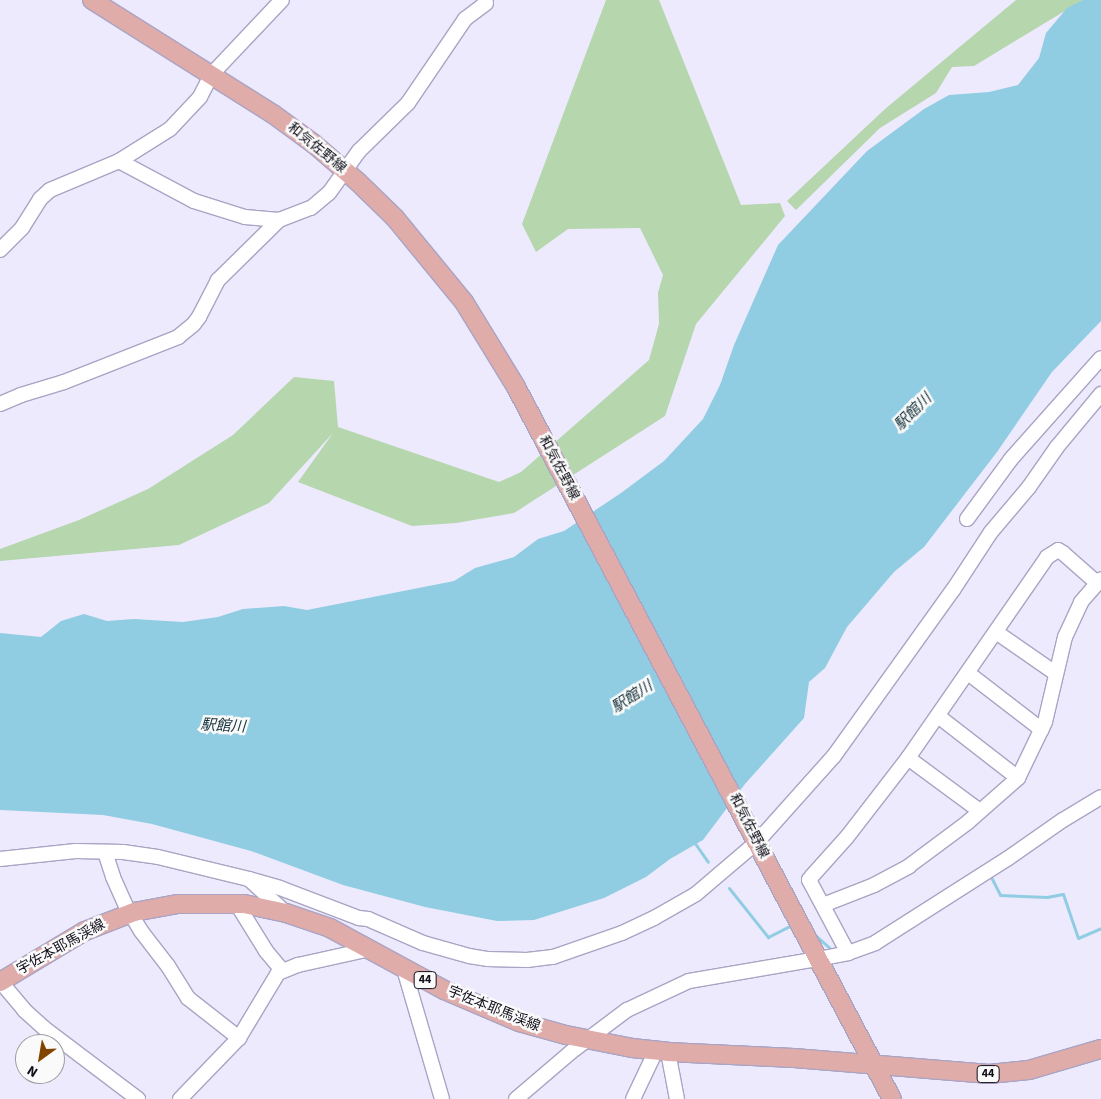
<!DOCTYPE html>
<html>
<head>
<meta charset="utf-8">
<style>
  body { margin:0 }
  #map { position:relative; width:1101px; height:1099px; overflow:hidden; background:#edeafe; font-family:"Source Sans 3","Noto Sans JP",sans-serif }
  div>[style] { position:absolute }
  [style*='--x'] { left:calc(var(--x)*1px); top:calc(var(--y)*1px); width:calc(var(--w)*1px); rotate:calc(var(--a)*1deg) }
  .green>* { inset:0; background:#b6d6ad }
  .water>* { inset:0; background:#91cde2 }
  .stream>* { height:3px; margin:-1.5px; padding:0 1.5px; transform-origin:1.5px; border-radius:1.5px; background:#91cde2 }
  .roads { filter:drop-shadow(1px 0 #aaa4c4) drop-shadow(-1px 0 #aaa4c4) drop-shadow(0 1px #aaa4c4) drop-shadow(0 -1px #aaa4c4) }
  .minor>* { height:14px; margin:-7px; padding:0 7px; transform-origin:7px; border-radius:7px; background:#fff }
  .major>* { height:18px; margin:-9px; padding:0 9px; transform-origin:9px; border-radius:9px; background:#dfacaa }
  span { translate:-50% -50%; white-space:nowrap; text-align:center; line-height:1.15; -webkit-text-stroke:5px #fafafa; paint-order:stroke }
  .shield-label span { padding:1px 4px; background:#fafafa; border:1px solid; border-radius:4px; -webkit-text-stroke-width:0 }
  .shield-label { font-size:12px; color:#110f1a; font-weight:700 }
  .street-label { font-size:14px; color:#110f1a }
  .water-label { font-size:15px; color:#15323c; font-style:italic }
  .north { position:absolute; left:15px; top:1034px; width:50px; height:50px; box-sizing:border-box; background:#fafafa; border:1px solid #9d9ca0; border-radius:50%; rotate:212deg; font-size:14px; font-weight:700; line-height:20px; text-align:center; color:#110f1a }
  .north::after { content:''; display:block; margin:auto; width:18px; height:22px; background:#814400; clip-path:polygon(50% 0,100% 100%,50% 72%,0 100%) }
</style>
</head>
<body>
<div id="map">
  <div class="green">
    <i style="clip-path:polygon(606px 0,659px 0,741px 205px,780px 203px,785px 216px,696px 324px,665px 416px,514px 513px,456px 523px,412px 526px,298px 482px,333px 433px,269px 503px,179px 545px,0 561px,0 549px,79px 520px,148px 489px,233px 435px,294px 377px,334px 381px,338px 427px,499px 482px,521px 472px,649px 360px,659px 324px,658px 293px,663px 275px,640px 228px,568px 229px,536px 252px,522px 224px)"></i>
    <i style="clip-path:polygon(1016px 0,1083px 0,974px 66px,952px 67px,936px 93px,880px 128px,796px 210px,787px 201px,885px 109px)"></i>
  </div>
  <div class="water">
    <i style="clip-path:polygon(1083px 0,1101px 0,1101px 321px,1052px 372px,997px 452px,924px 547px,894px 572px,847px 627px,825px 668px,809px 682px,804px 718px,745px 784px,703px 840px,670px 859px,646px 877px,604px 898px,534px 920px,497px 921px,425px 907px,343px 885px,251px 851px,152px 824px,103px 815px,0 810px,0 633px,41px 637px,61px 621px,84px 614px,107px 621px,134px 619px,183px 622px,218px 617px,243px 609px,284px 606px,307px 610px,454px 581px,475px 568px,514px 557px,538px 539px,564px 531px,621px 493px,664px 461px,703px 419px,720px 385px,734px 345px,778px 245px,867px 151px,924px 109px,949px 95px,989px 92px,1018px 85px,1039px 58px,1046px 33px,1067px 8px)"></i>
  </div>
  <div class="stream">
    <i style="--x:694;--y:842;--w:24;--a:55"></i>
    <i style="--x:990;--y:875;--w:22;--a:63"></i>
    <i style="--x:1000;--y:895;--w:47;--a:2.4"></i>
    <i style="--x:1047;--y:897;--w:16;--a:-11"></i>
    <i style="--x:1063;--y:894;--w:46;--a:71.2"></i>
    <i style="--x:1078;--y:938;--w:25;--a:-23"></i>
    <i style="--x:729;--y:888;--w:63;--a:51.5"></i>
    <i style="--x:768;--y:937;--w:29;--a:-27"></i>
    <i style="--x:813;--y:933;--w:27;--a:42"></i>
  </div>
  <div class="roads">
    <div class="minor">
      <i style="--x:119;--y:161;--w:85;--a:28.1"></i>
      <i style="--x:194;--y:201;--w:53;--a:17.4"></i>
      <i style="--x:245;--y:217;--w:34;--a:5"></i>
      <i style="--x:279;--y:220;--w:34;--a:-21"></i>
      <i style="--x:311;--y:208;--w:23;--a:-40"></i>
      <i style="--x:329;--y:193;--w:52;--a:-54.5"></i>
      <i style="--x:359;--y:151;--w:69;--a:-44.4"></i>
      <i style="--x:408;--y:103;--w:102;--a:-55.8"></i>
      <i style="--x:465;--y:19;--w:26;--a:-37"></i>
      <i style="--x:486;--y:3;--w:3;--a:-108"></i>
      <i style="--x:0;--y:250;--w:31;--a:-45"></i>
      <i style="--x:22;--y:228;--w:34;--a:-58"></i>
      <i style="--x:40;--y:199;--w:13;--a:-42"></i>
      <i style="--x:50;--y:190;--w:75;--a:-22.8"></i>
      <i style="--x:119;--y:161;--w:60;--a:-32.1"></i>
      <i style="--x:170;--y:129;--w:44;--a:-46.8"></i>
      <i style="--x:200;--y:97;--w:25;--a:-63"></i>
      <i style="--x:211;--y:75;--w:103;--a:-46.6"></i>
      <i style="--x:0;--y:404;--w:23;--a:-23"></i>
      <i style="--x:21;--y:395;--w:45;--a:-16.8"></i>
      <i style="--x:64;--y:382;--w:123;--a:-21.5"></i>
      <i style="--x:178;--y:337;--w:19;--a:-39"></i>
      <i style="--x:193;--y:325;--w:10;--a:-53"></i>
      <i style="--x:199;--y:317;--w:42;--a:-62.8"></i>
      <i style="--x:218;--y:280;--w:86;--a:-44.5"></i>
      <i style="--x:967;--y:519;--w:74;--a:-53.7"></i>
      <i style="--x:1011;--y:459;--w:135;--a:-48.3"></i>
      <i style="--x:996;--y:632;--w:72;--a:34.8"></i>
      <i style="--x:968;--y:673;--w:93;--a:37.6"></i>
      <i style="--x:938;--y:716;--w:101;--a:37.8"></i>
      <i style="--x:908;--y:758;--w:89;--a:36.4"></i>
      <i style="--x:105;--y:852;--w:26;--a:72"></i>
      <i style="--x:113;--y:877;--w:32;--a:66"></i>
      <i style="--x:126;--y:906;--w:29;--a:59"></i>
      <i style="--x:141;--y:931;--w:44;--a:52.4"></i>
      <i style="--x:168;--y:966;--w:38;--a:58"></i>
      <i style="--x:188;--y:998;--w:65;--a:38.1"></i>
      <i style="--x:0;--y:859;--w:76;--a:-6"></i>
      <i style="--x:76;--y:851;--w:47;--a:1.2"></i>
      <i style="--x:123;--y:852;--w:35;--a:8"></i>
      <i style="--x:158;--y:857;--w:94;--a:13.6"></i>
      <i style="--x:249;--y:879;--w:50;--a:42.6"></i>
      <i style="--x:249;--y:879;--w:32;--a:16"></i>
      <i style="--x:280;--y:888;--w:85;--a:20.8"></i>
      <i style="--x:359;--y:918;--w:9;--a:6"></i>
      <i style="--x:368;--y:919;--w:60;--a:23.6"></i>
      <i style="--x:423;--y:943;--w:48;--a:15.8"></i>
      <i style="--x:469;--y:956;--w:18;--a:9"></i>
      <i style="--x:487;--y:959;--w:40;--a:1.4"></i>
      <i style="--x:527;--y:960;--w:26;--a:-7"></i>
      <i style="--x:553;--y:957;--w:73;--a:-19.2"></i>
      <i style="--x:622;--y:933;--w:35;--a:-25"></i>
      <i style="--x:654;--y:918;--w:48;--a:-29.7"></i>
      <i style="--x:696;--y:894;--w:80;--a:-40.4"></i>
      <i style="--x:757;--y:842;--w:115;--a:-48.2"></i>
      <i style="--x:834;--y:756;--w:204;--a:-54.4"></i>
      <i style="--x:953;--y:590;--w:69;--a:-56.8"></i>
      <i style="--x:991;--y:532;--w:59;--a:-49.8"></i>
      <i style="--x:1029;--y:487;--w:49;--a:-55"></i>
      <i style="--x:1057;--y:447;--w:69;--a:-50.3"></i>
      <i style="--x:237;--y:904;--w:55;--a:58.3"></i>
      <i style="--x:266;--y:951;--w:25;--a:50"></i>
      <i style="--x:823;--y:905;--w:55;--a:-21.4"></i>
      <i style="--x:874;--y:885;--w:40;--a:-28"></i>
      <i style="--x:909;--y:866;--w:74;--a:-36.7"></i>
      <i style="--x:968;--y:822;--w:67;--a:-41.3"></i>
      <i style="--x:1018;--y:778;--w:62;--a:-64.3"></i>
      <i style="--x:1045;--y:722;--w:87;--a:-76.8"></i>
      <i style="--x:1065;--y:637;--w:38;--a:-65"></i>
      <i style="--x:1081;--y:602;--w:30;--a:-49"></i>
      <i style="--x:848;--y:953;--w:83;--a:-118.1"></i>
      <i style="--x:809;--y:880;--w:5;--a:-53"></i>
      <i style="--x:812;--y:876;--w:52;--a:-48.1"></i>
      <i style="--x:847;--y:837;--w:100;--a:-52.3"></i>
      <i style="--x:908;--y:758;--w:244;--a:-55.3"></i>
      <i style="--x:1047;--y:557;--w:13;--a:-32"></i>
      <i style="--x:1058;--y:550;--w:6;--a:31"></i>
      <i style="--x:1063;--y:553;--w:45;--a:41.4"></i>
      <i style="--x:404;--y:969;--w:135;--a:73.7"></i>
      <i style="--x:0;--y:981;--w:38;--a:50"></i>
      <i style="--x:24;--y:1010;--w:27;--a:42"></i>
      <i style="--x:44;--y:1028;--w:118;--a:37.1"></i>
      <i style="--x:668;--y:1052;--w:48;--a:79.2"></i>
      <i style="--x:180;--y:1099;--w:85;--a:-46"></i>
      <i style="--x:239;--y:1038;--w:76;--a:-59"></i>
      <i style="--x:278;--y:973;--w:22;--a:-22"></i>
      <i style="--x:298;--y:965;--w:74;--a:-12.5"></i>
      <i style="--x:516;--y:1099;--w:72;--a:-40.5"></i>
      <i style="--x:571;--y:1052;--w:70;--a:-36.9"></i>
      <i style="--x:627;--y:1010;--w:68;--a:-25.1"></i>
      <i style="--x:689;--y:981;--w:131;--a:-9.7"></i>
      <i style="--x:818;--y:959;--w:31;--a:-11"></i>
      <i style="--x:848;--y:953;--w:29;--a:-20"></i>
      <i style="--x:875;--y:943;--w:156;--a:-32.5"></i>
      <i style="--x:1007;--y:859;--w:68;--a:-34.9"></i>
      <i style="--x:1063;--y:820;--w:44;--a:-31.2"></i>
      <i style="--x:633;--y:1099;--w:44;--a:-64.6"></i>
      <i style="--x:652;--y:1059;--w:9;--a:-77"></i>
    </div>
    <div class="major">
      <i style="--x:92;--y:0;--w:214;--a:32.2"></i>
      <i style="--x:273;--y:114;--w:51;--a:36.2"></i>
      <i style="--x:314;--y:144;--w:58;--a:40.8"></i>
      <i style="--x:358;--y:182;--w:52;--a:44.2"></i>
      <i style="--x:395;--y:218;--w:109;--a:50.6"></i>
      <i style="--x:464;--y:302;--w:100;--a:58.5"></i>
      <i style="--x:516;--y:387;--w:805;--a:62.16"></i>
      <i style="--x:0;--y:982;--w:99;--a:-31"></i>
      <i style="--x:85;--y:931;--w:53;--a:-21.2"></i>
      <i style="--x:134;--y:912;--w:45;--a:-10.3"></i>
      <i style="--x:178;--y:904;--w:66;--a:0"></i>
      <i style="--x:244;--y:904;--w:43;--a:12.1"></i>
      <i style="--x:286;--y:913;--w:46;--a:18.8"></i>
      <i style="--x:330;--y:928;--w:130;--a:28.5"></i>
      <i style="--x:444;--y:990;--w:82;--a:23.1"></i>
      <i style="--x:519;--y:1022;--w:49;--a:15.5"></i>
      <i style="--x:566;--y:1035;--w:67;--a:11.1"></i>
      <i style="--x:632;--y:1048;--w:36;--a:6"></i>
      <i style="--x:668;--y:1052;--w:126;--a:2.7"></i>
      <i style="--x:794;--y:1058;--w:196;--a:4.7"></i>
      <i style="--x:989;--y:1074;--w:40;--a:-5.7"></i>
      <i style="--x:1029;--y:1070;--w:75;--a:-16.3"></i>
    </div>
  </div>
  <div class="shield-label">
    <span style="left:425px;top:980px">44</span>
    <span style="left:988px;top:1074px">44</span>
  </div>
  <div class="street-label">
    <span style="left:317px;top:148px;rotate:39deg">和気佐野線</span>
    <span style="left:559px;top:468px;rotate:62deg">和気佐野線</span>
    <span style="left:749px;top:826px;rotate:63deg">和気佐野線</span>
    <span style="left:61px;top:947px;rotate:-29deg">宇佐本耶馬渓線</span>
    <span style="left:494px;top:1009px;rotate:22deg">宇佐本耶馬渓線</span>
  </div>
  <div class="water-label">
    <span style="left:913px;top:412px;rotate:-45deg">駅館川</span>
    <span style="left:632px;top:697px;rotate:-33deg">駅館川</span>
    <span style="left:223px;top:726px;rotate:3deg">駅館川</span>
  </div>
  <div class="north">N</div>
</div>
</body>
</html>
